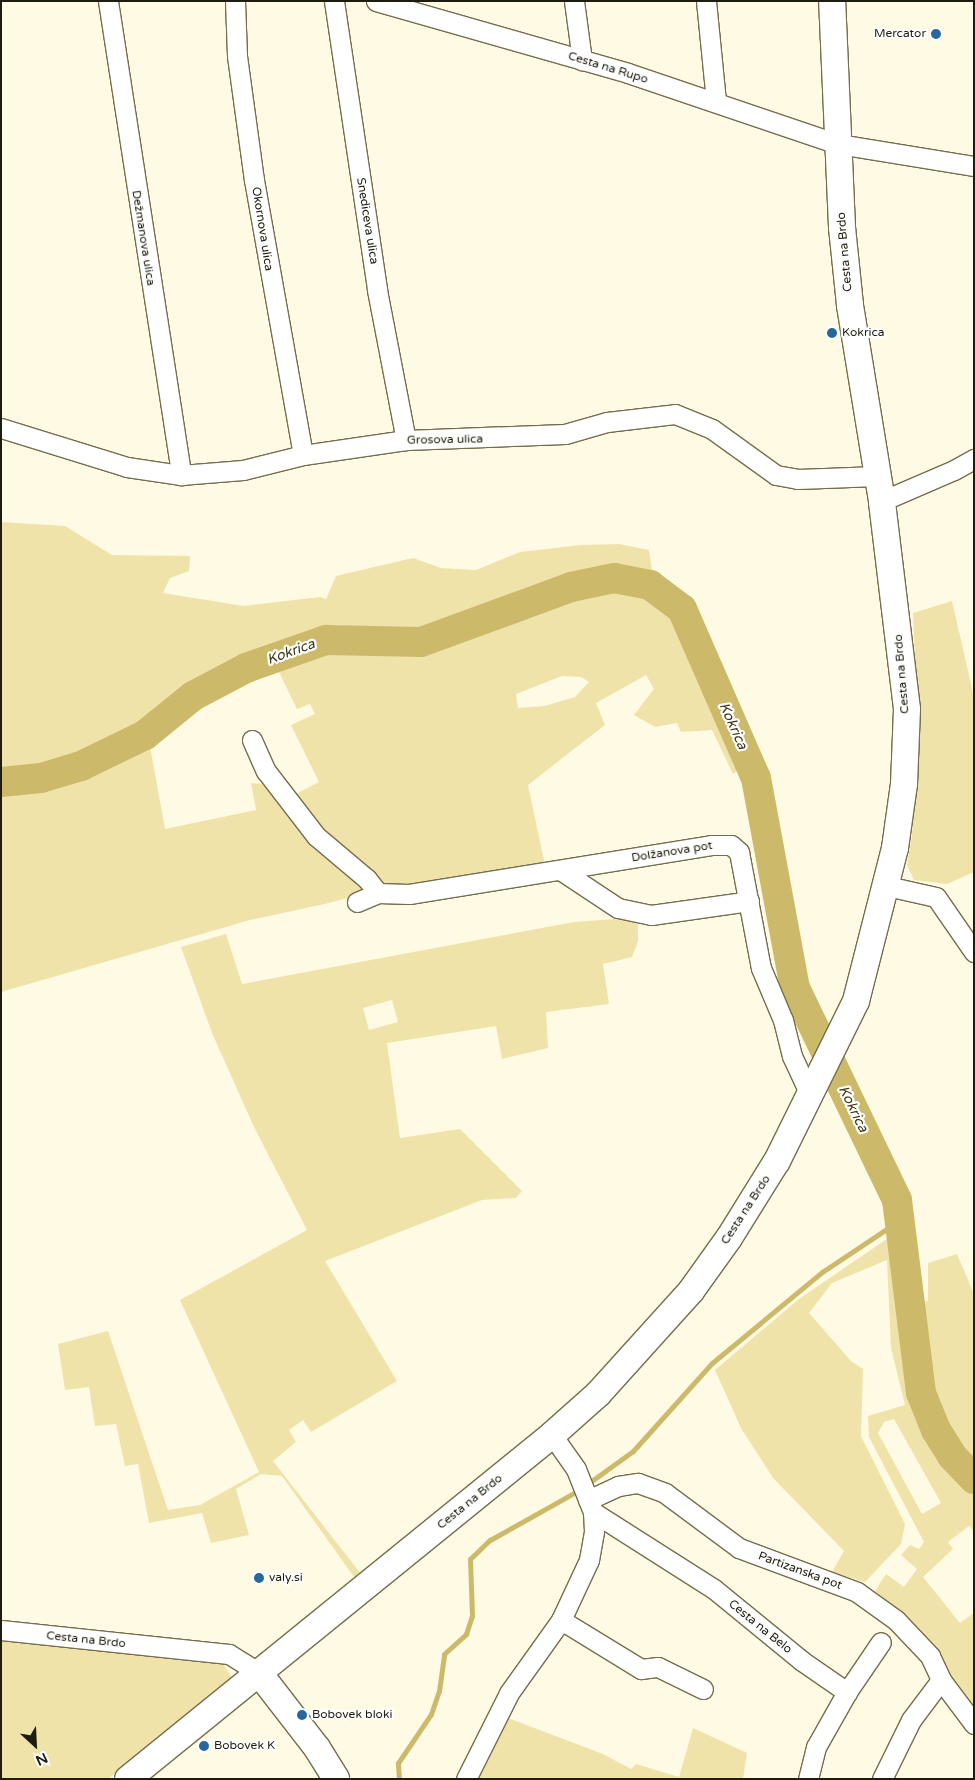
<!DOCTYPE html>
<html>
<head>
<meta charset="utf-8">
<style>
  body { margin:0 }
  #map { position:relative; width:975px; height:1780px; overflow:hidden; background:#fefae4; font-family:"Varela Round",sans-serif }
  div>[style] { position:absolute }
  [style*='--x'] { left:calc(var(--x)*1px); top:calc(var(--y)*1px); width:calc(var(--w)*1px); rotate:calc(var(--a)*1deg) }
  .green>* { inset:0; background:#f0e3aa }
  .stream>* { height:5px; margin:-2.5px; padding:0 2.5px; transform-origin:2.5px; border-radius:2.5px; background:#ccba6a }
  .river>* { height:30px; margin:-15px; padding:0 15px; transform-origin:15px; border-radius:15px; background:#ccba6a }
  .roads { filter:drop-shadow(1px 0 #756d4d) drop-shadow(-1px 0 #756d4d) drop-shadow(0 1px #756d4d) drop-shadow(0 -1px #756d4d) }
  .street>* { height:19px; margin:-9.5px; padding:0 9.5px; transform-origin:9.5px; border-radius:9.5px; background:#fff }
  .secondary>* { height:26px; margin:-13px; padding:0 13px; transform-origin:13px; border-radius:13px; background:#fff }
  .dots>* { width:14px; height:14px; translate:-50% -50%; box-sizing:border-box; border:2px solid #fff; border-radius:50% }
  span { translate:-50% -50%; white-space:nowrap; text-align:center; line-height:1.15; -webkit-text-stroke:4.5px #fff; paint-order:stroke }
  .poi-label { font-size:12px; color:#1e1c0e }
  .right { translate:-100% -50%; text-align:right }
  .left { translate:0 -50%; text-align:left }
  .street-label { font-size:12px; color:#1e1c0e }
  .water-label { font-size:14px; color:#3d3512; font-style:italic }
  .frame { position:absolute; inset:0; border:2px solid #1e1c0e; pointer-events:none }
  .north { position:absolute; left:10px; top:1720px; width:50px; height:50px; -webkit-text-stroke:4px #fff; paint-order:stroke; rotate:155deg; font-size:14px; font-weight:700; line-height:20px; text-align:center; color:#1e1c0e }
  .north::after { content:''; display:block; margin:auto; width:18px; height:22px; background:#1e1c0e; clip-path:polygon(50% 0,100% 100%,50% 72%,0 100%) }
</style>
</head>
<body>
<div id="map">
  <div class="green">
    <i style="clip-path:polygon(1px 522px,65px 526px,112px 555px,190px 556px,189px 571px,170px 578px,163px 593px,243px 606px,320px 597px,326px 599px,336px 576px,413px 558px,441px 568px,476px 570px,520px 552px,581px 545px,619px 544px,649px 550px,653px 577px,634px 574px,596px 576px,566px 582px,532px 598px,418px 637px,398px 639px,328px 632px,288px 643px,203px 681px,130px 737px,63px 759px,50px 768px,19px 774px,1px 774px)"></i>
    <i style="clip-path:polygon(evenodd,614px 586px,635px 588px,674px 615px,687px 636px,717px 707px,737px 771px,733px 774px,712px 730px,681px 732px,677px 723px,655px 727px,634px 715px,654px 689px,646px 675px,596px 703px,605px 725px,528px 785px,545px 865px,401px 886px,379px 883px,325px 841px,290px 797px,319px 782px,291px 725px,315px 714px,310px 704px,297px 709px,277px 668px,340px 647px,399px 649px,441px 642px,553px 599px,614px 586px,562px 676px,581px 677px,589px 682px,575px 697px,545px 706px,518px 708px,516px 694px,562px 676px)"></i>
    <i style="clip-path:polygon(952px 601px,974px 697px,974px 872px,947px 884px,914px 880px,907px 865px,912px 835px,918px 729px,913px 613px)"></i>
    <i style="clip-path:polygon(149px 741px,165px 829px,256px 810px,251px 783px,264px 784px,276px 792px,364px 889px,358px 895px,329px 903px,250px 920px,1px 992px,1px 788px,40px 785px,83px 774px)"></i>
    <i style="clip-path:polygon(evenodd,628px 918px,637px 919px,638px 927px,638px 941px,632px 957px,603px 964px,609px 1004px,546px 1012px,548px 1048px,502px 1059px,496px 1026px,387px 1043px,400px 1138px,460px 1129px,522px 1191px,516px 1198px,482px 1200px,325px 1261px,397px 1381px,311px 1432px,303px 1420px,289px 1430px,296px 1442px,273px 1461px,361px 1574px,354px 1577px,282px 1476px,261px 1474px,236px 1489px,249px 1535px,211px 1543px,202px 1513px,149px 1523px,138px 1464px,125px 1466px,116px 1424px,95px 1426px,89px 1387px,65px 1390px,58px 1344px,108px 1331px,168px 1510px,200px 1505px,259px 1472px,180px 1300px,307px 1230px,254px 1127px,212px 1033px,181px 947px,226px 934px,242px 984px,574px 922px,628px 918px,392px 1000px,398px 1022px,369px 1030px,363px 1008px,392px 1000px)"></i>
    <i style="clip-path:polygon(evenodd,894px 1234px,899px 1256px,906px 1346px,917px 1395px,937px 1444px,974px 1490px,974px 1532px,969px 1526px,948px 1542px,953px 1549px,923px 1577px,960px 1623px,974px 1613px,974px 1716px,949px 1681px,920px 1629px,875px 1591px,886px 1574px,904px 1587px,917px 1569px,901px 1555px,910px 1545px,919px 1549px,924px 1542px,869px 1437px,868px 1416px,905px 1405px,891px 1348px,887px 1260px,832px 1283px,809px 1313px,851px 1361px,863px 1369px,861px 1436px,905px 1524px,901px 1544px,865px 1582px,832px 1572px,844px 1551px,773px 1478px,741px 1428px,715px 1370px,799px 1299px,894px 1234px,894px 1419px,941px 1503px,922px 1514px,878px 1433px,884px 1422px,894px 1419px)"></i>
    <i style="clip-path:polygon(957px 1254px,974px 1294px,974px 1469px,939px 1422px,920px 1351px,923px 1302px,928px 1301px,928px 1263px)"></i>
    <i style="clip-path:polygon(1px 1633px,190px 1657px,224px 1665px,232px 1678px,108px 1779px,1px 1779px)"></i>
    <i style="clip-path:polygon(503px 1716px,603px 1754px,631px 1769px,636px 1764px,679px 1777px,693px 1728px,747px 1753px,743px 1779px,473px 1779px)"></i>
  </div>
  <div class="stream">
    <i style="--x:586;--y:1485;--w:58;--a:-35.9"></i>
    <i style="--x:633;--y:1451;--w:118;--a:-48.1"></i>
    <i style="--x:712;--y:1363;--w:143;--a:-39.6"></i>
    <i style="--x:822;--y:1272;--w:94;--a:-33.7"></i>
    <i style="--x:399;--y:1779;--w:16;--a:-94"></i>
    <i style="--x:398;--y:1763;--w:59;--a:-56"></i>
    <i style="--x:431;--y:1714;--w:24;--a:-71"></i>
    <i style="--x:439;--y:1691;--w:37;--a:-82"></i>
    <i style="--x:444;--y:1654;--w:30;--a:-42"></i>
    <i style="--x:466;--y:1634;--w:19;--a:-72"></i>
    <i style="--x:472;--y:1616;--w:57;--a:-92"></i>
    <i style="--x:470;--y:1559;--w:28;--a:-44"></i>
    <i style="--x:490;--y:1540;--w:102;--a:-29.3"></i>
  </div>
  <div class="river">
    <i style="--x:1;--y:782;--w:40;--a:-5.7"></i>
    <i style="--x:41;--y:778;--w:42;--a:-16.7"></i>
    <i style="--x:81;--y:766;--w:71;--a:-25.8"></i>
    <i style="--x:145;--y:735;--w:62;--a:-39.1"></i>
    <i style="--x:193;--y:696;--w:60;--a:-27.8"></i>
    <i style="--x:246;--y:668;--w:85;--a:-19.3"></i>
    <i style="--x:326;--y:640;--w:95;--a:1.2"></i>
    <i style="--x:421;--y:642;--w:160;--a:-20.1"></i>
    <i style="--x:571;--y:587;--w:44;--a:-11.8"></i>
    <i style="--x:614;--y:578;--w:37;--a:11"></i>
    <i style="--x:650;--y:585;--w:40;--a:37"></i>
    <i style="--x:682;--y:609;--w:184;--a:66.4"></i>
    <i style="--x:756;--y:778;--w:214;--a:79.5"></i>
    <i style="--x:795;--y:988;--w:235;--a:64.3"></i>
    <i style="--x:897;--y:1200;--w:194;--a:82.9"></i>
    <i style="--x:921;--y:1393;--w:40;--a:68"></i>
    <i style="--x:936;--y:1430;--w:31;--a:58"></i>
    <i style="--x:952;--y:1456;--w:32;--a:46"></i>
  </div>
  <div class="roads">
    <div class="street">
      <i style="--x:108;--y:1;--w:480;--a:81.2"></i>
      <i style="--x:235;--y:1;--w:55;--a:87.9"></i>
      <i style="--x:237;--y:56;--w:125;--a:82.2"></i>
      <i style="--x:254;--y:180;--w:279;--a:79.9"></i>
      <i style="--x:334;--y:1;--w:292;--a:81.5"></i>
      <i style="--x:377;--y:290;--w:153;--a:79.1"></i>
      <i style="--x:376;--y:1;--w:262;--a:15.9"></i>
      <i style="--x:628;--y:73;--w:222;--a:18.7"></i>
      <i style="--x:838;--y:144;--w:138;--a:9.2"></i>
      <i style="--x:574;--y:1;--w:60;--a:82.3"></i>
      <i style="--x:706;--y:1;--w:101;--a:84.3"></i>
      <i style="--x:1;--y:428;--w:132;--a:17.2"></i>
      <i style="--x:127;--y:467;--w:55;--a:8.4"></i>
      <i style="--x:181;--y:475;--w:62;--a:-4.6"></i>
      <i style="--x:243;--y:470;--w:62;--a:-14"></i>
      <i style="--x:303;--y:455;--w:104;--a:-8.3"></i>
      <i style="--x:406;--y:440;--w:159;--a:-2.2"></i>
      <i style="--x:565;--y:434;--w:44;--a:-15.9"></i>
      <i style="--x:607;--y:422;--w:68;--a:-6.7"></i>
      <i style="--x:675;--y:414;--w:40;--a:22"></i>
      <i style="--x:712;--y:429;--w:79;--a:35.7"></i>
      <i style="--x:776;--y:475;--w:22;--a:10"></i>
      <i style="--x:798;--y:479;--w:79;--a:-2.2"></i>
      <i style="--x:882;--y:501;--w:78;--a:-23.3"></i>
      <i style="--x:954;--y:470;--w:23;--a:-29"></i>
      <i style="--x:252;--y:740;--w:34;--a:66"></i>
      <i style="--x:266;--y:771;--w:82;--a:52.4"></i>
      <i style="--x:316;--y:836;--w:67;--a:40.1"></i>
      <i style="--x:367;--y:879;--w:18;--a:52"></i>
      <i style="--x:562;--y:871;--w:67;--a:33.5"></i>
      <i style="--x:618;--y:908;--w:34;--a:12"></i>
      <i style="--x:651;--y:915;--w:99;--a:-8.1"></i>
      <i style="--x:887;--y:886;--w:50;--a:12.7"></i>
      <i style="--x:936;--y:897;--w:67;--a:55.4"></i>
      <i style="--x:357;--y:902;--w:23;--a:-23"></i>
      <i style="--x:378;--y:893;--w:31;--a:2"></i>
      <i style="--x:409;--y:894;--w:306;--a:-9.2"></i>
      <i style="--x:711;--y:845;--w:20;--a:0"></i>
      <i style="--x:731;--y:845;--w:11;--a:41"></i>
      <i style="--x:739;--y:852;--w:118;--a:79.3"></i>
      <i style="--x:761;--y:968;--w:56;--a:67.1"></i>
      <i style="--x:783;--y:1020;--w:37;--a:76"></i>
      <i style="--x:792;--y:1056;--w:45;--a:65.1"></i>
      <i style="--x:588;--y:1500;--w:33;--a:-25"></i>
      <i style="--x:618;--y:1486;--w:20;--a:-9"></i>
      <i style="--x:638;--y:1483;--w:29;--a:20"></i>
      <i style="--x:665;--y:1493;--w:92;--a:36.6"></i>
      <i style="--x:739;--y:1548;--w:126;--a:20.4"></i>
      <i style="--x:857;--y:1592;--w:48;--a:35.7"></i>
      <i style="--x:896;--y:1620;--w:50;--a:46.6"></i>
      <i style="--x:930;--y:1656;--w:26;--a:65"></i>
      <i style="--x:941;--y:1680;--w:55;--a:53.1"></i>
      <i style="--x:593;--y:1512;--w:143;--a:32.5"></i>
      <i style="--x:714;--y:1589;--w:114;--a:39.3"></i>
      <i style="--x:802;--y:1661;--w:55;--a:34.6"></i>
      <i style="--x:847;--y:1692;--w:63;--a:119.4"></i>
      <i style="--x:816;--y:1747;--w:33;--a:104"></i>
      <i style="--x:561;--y:1620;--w:94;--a:31.5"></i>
      <i style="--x:641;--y:1669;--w:17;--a:-7"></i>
      <i style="--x:658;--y:1667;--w:50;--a:26.1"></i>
      <i style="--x:1;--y:1630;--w:229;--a:6"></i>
      <i style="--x:229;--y:1654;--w:36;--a:32"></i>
      <i style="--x:847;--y:1692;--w:60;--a:-55.8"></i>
      <i style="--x:466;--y:1779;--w:96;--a:-63.4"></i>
      <i style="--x:509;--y:1693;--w:90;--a:-54.5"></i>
      <i style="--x:561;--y:1620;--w:66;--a:-65"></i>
      <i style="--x:589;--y:1560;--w:29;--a:-80"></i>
      <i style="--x:594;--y:1531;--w:19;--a:-93"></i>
      <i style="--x:593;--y:1512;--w:46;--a:-111.6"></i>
      <i style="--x:576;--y:1469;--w:42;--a:-125.2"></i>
      <i style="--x:882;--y:1779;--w:66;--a:-63.8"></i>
      <i style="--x:911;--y:1720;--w:50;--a:-53.1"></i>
    </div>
    <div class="secondary">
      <i style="--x:259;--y:1673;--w:95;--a:52.3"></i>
      <i style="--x:317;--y:1748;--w:36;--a:58"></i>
      <i style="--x:128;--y:1779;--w:546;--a:-39.05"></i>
      <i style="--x:552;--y:1435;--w:62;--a:-41.7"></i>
      <i style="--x:598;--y:1394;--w:139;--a:-47.9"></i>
      <i style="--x:691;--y:1291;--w:65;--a:-54.4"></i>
      <i style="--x:729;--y:1238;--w:91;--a:-58.1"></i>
      <i style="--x:777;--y:1161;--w:178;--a:-63.7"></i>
      <i style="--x:856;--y:1001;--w:158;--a:-75.7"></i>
      <i style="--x:895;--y:848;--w:65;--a:-82"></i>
      <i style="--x:904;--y:784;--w:75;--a:-87.7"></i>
      <i style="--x:907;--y:709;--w:209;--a:-96.9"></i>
      <i style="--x:882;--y:501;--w:199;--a:-99.3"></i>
      <i style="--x:850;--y:305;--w:78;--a:-95.9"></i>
      <i style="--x:842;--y:227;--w:226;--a:-92.5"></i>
    </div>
  </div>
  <div class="dots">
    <i style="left:936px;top:34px;background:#26689e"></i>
    <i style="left:832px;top:333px;background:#26689e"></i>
    <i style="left:259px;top:1578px;background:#26689e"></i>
    <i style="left:302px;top:1715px;background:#26689e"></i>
    <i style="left:204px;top:1746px;background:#26689e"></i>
  </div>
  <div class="poi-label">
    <span class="right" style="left:926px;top:34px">Mercator</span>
    <span class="left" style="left:842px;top:333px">Kokrica</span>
    <span class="left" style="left:269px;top:1578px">valy.si</span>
    <span class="left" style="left:312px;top:1715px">Bobovek bloki</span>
    <span class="left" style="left:214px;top:1746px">Bobovek K</span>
  </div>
  <div class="street-label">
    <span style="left:608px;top:68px;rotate:17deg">Cesta na Rupo</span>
    <span style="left:367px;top:221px;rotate:81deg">Snediceva ulica</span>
    <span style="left:262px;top:229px;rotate:81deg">Okornova ulica</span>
    <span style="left:143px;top:238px;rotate:81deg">Dežmanova ulica</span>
    <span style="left:845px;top:252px;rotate:-95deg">Cesta na Brdo</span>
    <span style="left:445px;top:440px;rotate:-1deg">Grosova ulica</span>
    <span style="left:902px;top:674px;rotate:-95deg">Cesta na Brdo</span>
    <span style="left:672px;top:852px;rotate:-9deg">Dolžanova pot</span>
    <span style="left:746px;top:1210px;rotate:-57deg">Cesta na Brdo</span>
    <span style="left:470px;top:1502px;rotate:-39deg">Cesta na Brdo</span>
    <span style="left:800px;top:1571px;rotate:20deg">Partizanska pot</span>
    <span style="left:760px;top:1627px;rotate:39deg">Cesta na Belo</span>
    <span style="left:86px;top:1640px;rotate:6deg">Cesta na Brdo</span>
  </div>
  <div class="water-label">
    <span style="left:291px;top:652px;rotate:-20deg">Kokrica</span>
    <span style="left:733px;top:726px;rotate:66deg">Kokrica</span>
    <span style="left:853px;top:1109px;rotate:64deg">Kokrica</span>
  </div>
  <div class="frame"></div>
  <div class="north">N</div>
</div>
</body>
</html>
